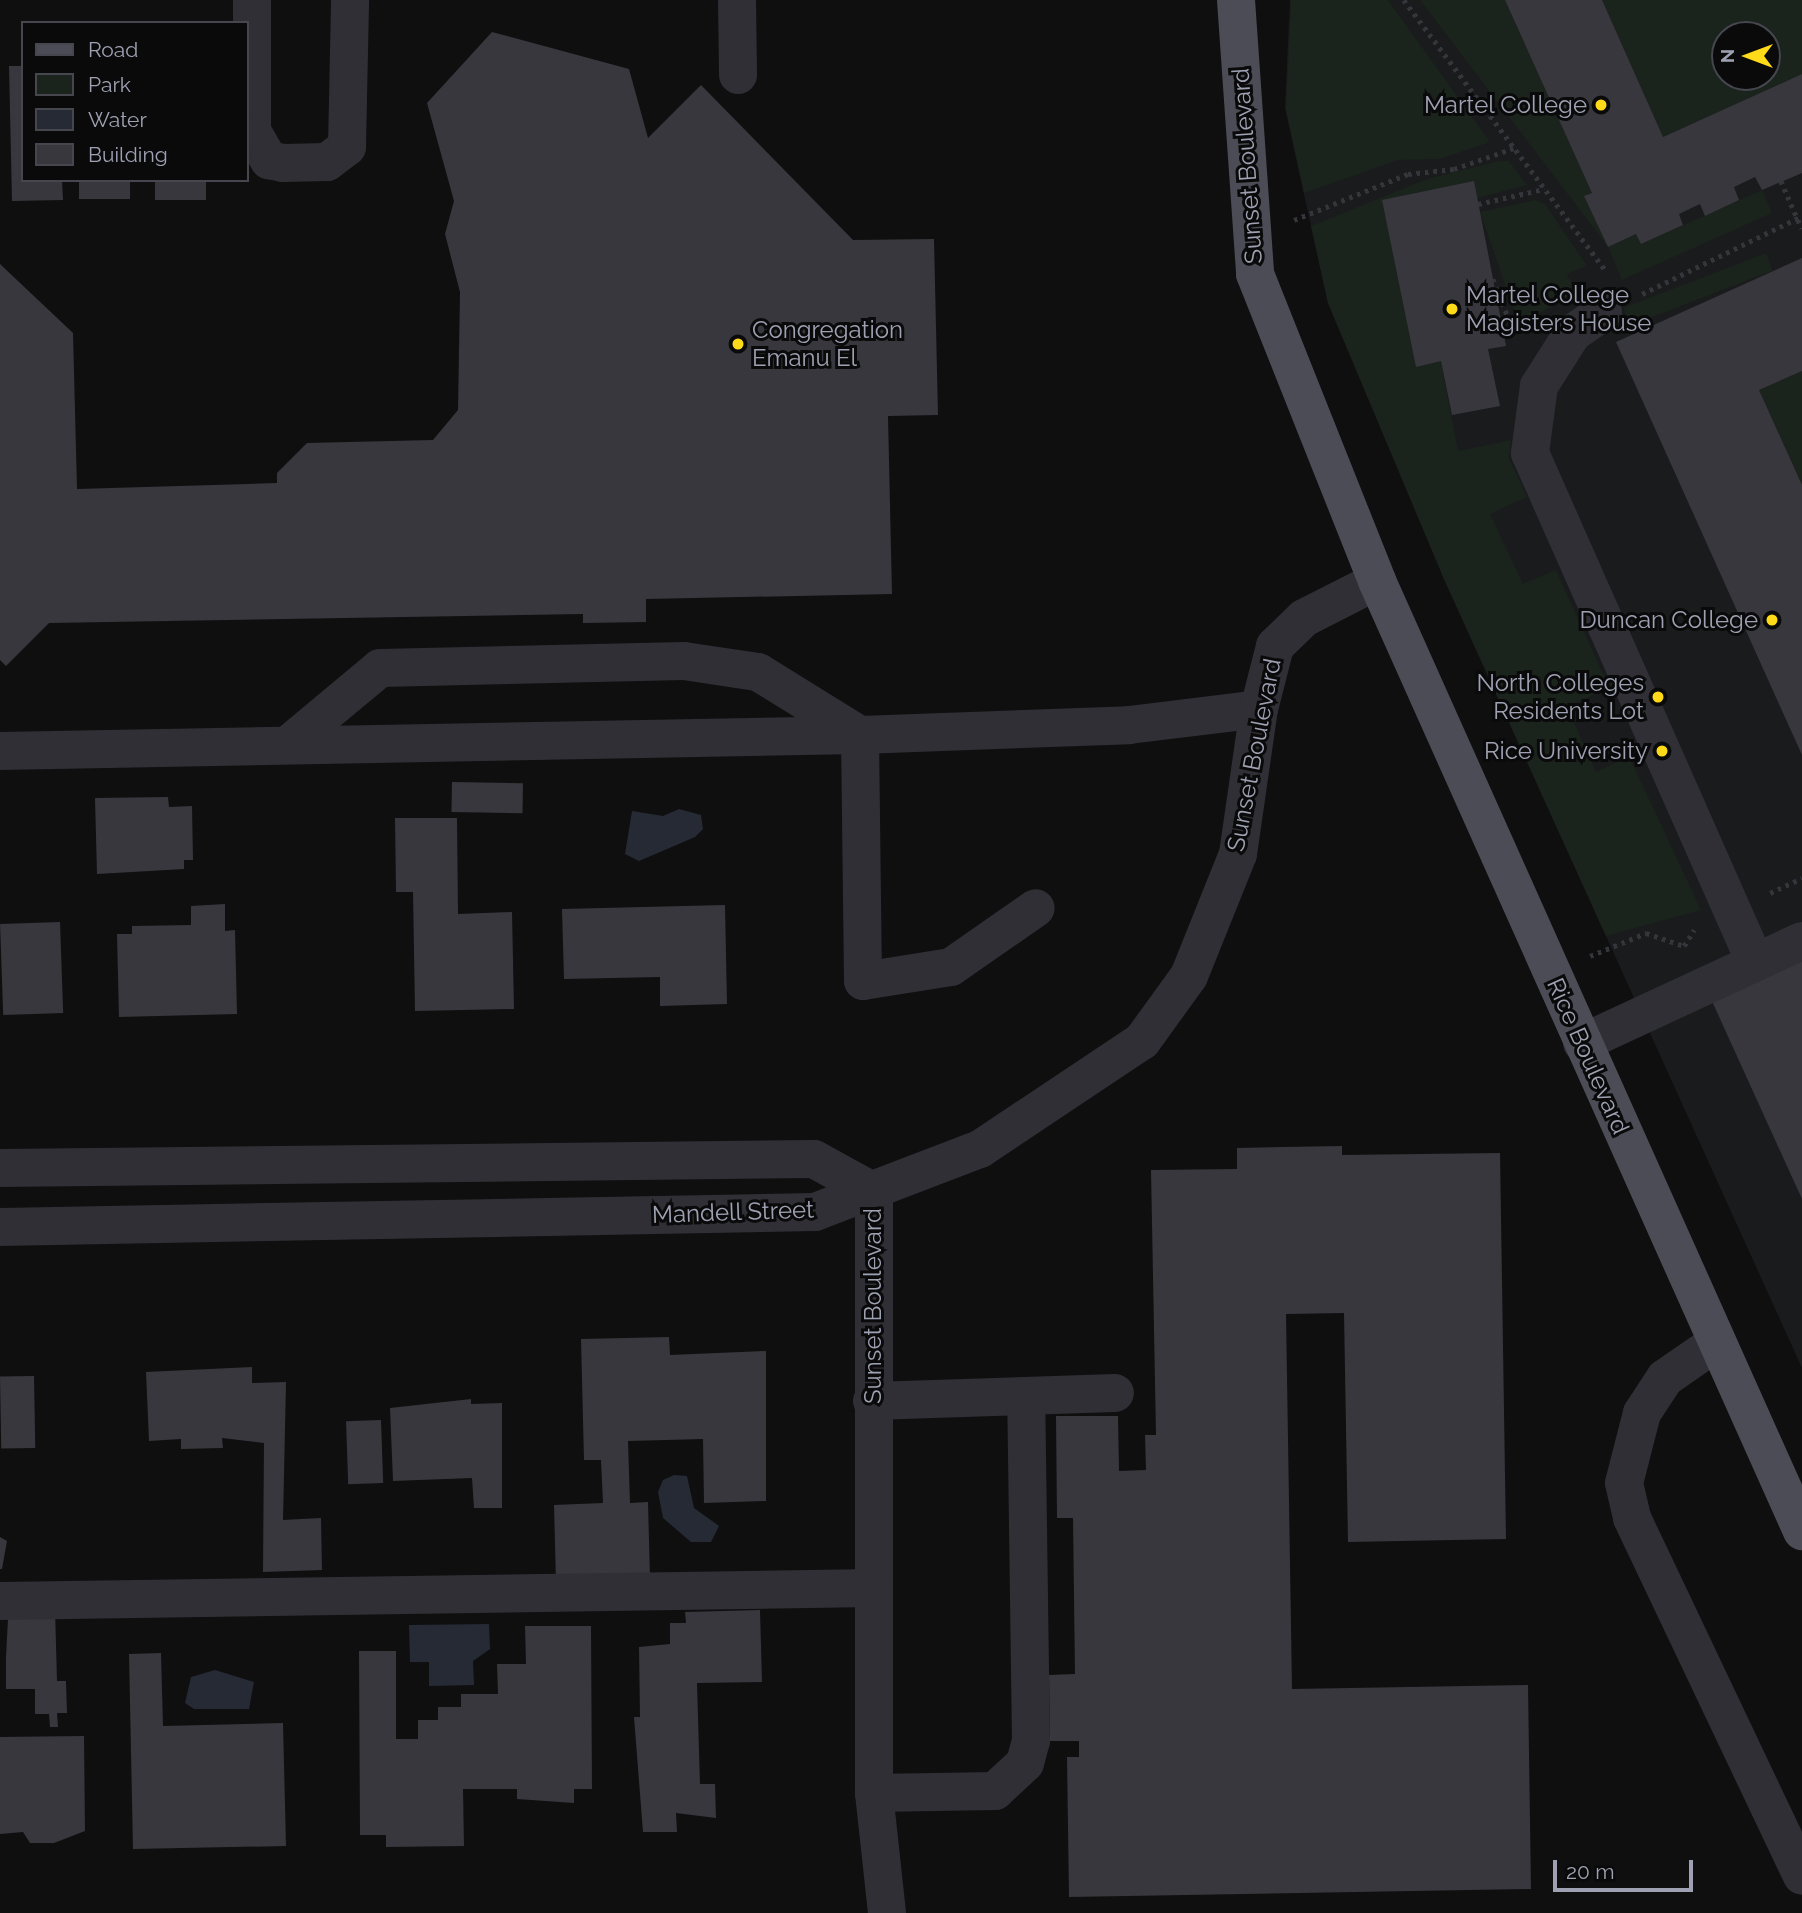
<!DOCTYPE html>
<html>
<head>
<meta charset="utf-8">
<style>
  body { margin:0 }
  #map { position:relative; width:1802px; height:1913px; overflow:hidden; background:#0f0f10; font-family:Raleway,sans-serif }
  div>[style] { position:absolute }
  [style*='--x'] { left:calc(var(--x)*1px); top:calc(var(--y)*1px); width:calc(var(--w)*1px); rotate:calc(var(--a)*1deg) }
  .built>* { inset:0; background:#1a1b1d }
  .green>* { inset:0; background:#1b231d; transform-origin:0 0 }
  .water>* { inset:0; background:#252a34 }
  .building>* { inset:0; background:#38373d; transform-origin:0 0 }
  .path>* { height:4.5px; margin-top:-2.25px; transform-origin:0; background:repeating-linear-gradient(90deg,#35363c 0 3.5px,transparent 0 8.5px) }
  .minor>* { height:38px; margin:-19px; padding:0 19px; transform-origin:19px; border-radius:19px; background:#2f2f35 }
  .major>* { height:38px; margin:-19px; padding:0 19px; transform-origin:19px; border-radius:19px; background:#4b4c55 }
  .dots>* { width:19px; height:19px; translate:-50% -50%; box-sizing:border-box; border:4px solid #0a0a0b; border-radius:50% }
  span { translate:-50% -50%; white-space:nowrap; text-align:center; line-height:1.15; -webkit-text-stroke:6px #0a0a0b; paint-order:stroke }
  .poi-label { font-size:24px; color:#9ea1b2 }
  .right { translate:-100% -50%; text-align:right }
  .left { translate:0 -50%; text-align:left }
  .street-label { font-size:24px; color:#9ea1b2 }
  .legend { position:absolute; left:21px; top:21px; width:228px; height:161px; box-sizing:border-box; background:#0a0a0b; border:2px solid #45464e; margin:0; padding:9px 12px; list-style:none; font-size:21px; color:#9ea1b2 }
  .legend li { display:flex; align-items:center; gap:14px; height:35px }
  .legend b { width:35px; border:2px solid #45464e }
  .north { position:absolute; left:1711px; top:21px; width:70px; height:70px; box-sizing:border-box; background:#0a0a0b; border:2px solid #45464e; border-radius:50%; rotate:270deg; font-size:19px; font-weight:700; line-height:28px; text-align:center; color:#9ea1b2 }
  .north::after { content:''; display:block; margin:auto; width:24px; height:32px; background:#ffda18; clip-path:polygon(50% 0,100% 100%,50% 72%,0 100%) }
  .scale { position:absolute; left:1553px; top:1860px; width:140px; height:32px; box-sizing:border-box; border:4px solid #9ea1b2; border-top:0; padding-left:9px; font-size:21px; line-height:24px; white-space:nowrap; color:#9ea1b2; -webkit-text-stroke:5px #0a0a0b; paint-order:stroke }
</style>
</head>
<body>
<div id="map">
  <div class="built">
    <i style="clip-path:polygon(evenodd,1290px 0,1802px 0,1802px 1368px,1444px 579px,1328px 303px,1285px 108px,1290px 0,1725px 35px,1767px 35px,1767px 77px,1725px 77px,1725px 35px)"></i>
  </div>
  <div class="green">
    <i style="clip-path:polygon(1291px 0,1388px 0,1490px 142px,1440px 159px,1398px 160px,1304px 193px,1286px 109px)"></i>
    <i style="clip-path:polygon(1420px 0,1505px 0,1592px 193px,1585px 197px,1608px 247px,1636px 234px,1641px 244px,1762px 190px,1772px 213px,1622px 280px,1608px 247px)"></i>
    <i style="clip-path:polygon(evenodd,1602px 0,1802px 0,1802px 74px,1663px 137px,1602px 0,1725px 35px,1767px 35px,1767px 77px,1725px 77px,1725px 35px)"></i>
    <i style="clip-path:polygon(1499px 161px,1509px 161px,1527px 185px,1477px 198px,1473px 182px,1383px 200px,1416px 366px,1441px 361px,1458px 451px,1511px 440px,1509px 458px,1527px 497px,1490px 514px,1523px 584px,1556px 570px,1609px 687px,1567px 707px,1596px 772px,1629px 756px,1701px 910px,1606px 936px,1444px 579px,1328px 303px,1311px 226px,1427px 179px)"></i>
    <i style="clip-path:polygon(1535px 200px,1545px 204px,1587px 266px,1567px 274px,1575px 289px,1567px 297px,1519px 325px,1480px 212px)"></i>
    <i style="left:1766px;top:253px;width:19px;height:153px;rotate:69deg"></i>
    <i style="clip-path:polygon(1802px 371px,1802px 485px,1759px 390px)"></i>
  </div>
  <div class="water">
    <i style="clip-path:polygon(679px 809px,701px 815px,703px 829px,695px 837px,639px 861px,625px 854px,632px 811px,663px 816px)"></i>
    <i style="clip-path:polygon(674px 1475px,687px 1476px,694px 1508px,719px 1526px,711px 1542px,691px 1542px,663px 1518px,658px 1492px,663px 1480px)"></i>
    <i style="clip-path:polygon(489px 1624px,490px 1649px,473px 1661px,474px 1685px,429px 1686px,429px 1662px,410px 1662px,409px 1625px)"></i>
    <i style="clip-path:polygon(215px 1670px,254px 1682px,249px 1709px,194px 1709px,185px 1703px,191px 1677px)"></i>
  </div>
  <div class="building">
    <i style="clip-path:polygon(1505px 0,1602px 0,1663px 137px,1802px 74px,1802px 173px,1762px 190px,1755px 177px,1734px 187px,1739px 200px,1705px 216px,1700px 204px,1679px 214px,1683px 225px,1641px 244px,1636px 234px,1608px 247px,1584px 196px,1592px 193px)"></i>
    <i style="clip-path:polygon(492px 32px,629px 69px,648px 138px,701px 85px,853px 240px,934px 239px,938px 415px,888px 416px,892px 594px,646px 599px,646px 622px,583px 623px,583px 614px,49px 623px,6px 666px,0 660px,0 264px,73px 333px,77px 489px,277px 483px,277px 473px,307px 443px,433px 440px,458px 410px,460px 292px,445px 234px,454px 201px,427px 103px)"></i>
    <i style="clip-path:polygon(9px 66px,23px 66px,23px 180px,62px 180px,63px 200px,12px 201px)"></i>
    <i style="left:79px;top:180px;width:51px;height:19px"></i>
    <i style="left:155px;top:180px;width:51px;height:20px"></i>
    <i style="clip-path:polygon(1474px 181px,1506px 346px,1488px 349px,1500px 406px,1452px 415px,1441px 361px,1416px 367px,1382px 200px)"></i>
    <i style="clip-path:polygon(1802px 258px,1802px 371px,1759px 390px,1802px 485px,1802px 755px,1616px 342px)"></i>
    <i style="left:452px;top:782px;width:71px;height:30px;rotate:1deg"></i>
    <i style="clip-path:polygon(168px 797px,169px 807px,192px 806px,193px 860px,184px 860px,184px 869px,97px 874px,95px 798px)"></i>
    <i style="clip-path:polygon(395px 818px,457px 818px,458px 914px,512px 912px,514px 1009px,415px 1011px,413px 892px,396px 892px)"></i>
    <i style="clip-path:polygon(225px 904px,225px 931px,235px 930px,237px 1014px,119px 1017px,117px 934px,132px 934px,132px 926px,191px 925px,191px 906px)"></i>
    <i style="clip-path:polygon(725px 905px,727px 1004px,660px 1006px,660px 977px,564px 979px,562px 909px)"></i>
    <i style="left:60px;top:922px;width:91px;height:60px;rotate:88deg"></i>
    <i style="clip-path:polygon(1802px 959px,1802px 1199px,1711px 999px)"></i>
    <i style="clip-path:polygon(1342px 1146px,1342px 1155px,1500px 1153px,1506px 1539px,1348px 1542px,1344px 1313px,1286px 1314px,1292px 1689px,1528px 1685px,1531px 1889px,1069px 1897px,1067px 1757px,1079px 1757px,1079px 1741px,1050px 1741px,1049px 1675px,1075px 1674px,1073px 1518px,1057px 1518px,1056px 1416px,1118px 1416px,1119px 1471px,1146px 1470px,1145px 1435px,1156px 1435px,1151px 1170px,1237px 1169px,1237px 1148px)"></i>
    <i style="clip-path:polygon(669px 1337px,670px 1355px,766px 1351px,766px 1501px,704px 1503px,703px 1439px,628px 1441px,630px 1503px,648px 1502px,650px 1578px,556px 1582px,554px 1505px,603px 1503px,601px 1460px,584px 1460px,581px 1339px)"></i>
    <i style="clip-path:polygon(252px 1367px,252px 1383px,286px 1382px,283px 1520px,321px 1518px,322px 1570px,263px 1572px,264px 1443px,222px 1438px,223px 1448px,181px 1449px,181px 1439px,149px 1441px,146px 1372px)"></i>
    <i style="left:34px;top:1376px;width:72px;height:34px;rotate:89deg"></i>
    <i style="clip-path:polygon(471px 1399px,471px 1404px,502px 1403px,502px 1508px,474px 1508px,472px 1478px,393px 1481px,390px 1408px)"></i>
    <i style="left:381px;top:1420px;width:63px;height:35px;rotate:88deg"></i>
    <i style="clip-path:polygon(0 1537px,7px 1541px,2px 1569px,0 1569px)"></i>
    <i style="clip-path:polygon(55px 1608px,57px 1681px,66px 1681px,67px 1713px,57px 1713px,58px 1727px,50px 1727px,49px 1714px,35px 1714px,35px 1689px,6px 1689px,6px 1657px,8px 1619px)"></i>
    <i style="clip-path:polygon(760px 1610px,762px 1682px,697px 1683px,700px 1784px,715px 1784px,716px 1818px,676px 1813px,677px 1832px,643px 1832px,634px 1717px,640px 1717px,639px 1647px,670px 1644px,670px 1623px,686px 1623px,685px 1612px)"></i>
    <i style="clip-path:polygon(525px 1626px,591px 1626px,592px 1789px,574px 1789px,574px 1803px,517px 1799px,517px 1789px,463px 1789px,464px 1846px,386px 1847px,386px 1835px,360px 1835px,359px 1651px,396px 1651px,396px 1739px,418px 1739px,418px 1720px,438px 1720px,438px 1707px,461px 1707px,461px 1694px,498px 1694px,497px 1664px,526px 1664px)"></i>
    <i style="clip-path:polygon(161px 1653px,163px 1726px,283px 1723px,286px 1846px,133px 1849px,129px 1654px)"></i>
    <i style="clip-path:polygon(84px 1736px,85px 1831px,54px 1843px,30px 1843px,23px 1832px,0 1834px,0 1737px)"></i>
  </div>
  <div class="path">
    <i style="--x:1404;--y:0;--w:337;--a:53.3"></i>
    <i style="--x:1781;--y:181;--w:52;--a:66.4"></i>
    <i style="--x:1478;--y:204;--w:68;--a:-12.8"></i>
    <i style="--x:1294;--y:220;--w:123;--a:-22"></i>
    <i style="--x:1408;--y:174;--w:46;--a:-6.2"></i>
    <i style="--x:1454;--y:169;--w:64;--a:-19.3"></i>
    <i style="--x:1493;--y:279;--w:52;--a:68.4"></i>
    <i style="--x:1512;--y:327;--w:12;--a:14"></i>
    <i style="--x:1642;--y:294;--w:178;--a:-26"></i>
    <i style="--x:1770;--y:893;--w:35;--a:-25"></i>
    <i style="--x:1590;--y:956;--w:61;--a:-22.3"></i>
    <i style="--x:1646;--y:933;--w:40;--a:18.9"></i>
    <i style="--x:1684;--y:946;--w:19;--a:-58"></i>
  </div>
  <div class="minor">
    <i style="--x:252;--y:0;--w:131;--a:90"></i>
    <i style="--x:252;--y:131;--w:34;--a:60"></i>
    <i style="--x:269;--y:160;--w:14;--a:12"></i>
    <i style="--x:283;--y:163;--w:44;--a:-1.3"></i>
    <i style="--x:327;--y:162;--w:25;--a:-37"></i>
    <i style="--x:347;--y:147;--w:147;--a:-88.8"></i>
    <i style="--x:737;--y:0;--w:75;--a:89.2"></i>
    <i style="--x:1603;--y:312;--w:38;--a:145"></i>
    <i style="--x:1572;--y:334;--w:62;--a:122.4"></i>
    <i style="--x:1539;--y:386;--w:68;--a:97.7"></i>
    <i style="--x:1530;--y:453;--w:557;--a:66.15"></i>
    <i style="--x:290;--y:743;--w:117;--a:-39.8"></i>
    <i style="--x:380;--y:668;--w:304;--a:-1.3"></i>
    <i style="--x:684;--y:661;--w:75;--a:8.5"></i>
    <i style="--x:758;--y:672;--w:120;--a:31.7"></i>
    <i style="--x:860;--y:735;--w:246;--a:89.3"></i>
    <i style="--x:863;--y:981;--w:89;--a:-9"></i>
    <i style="--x:951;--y:967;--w:103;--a:-34.8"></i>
    <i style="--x:0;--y:751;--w:860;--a:-1.07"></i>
    <i style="--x:860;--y:735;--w:269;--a:-2.1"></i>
    <i style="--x:1129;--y:725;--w:131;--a:-7"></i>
    <i style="--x:1582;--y:1043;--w:242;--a:-24.9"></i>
    <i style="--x:0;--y:1168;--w:814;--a:-0.63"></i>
    <i style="--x:814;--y:1159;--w:68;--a:28.8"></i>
    <i style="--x:874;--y:1192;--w:601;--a:90"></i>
    <i style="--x:874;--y:1793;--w:121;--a:83.8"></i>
    <i style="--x:0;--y:1227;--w:815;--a:-1.05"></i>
    <i style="--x:815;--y:1212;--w:177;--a:-20.9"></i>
    <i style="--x:980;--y:1149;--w:195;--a:-33.7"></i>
    <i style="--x:1142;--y:1041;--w:80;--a:-54.1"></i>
    <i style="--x:1189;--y:976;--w:131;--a:-68.1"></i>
    <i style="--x:1238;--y:854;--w:147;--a:-81.8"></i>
    <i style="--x:1259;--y:709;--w:65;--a:-75.7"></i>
    <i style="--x:1275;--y:646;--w:40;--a:-44"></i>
    <i style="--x:1304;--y:618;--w:82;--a:-26.9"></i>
    <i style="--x:1717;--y:1342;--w:63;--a:145.3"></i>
    <i style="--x:1665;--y:1378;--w:42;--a:123.3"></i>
    <i style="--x:1642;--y:1413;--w:72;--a:104.4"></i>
    <i style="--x:1624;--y:1483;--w:36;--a:77"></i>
    <i style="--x:1632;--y:1518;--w:396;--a:64.6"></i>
    <i style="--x:872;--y:1401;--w:243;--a:-1.9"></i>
    <i style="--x:0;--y:1601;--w:873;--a:-0.85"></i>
    <i style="--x:874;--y:1793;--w:121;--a:-0.9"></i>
    <i style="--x:995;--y:1791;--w:41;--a:-43"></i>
    <i style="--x:1025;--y:1763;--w:23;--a:-75"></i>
    <i style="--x:1031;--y:1741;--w:345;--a:-90.8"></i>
  </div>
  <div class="major">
    <i style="--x:1236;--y:0;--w:275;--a:86"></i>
    <i style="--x:1255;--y:274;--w:330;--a:68.3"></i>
    <i style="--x:1377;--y:581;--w:1041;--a:65.9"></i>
  </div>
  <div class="dots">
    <i style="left:1601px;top:105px;background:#ffda18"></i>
    <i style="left:1452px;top:309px;background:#ffda18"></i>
    <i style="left:738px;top:344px;background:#ffda18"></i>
    <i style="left:1772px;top:620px;background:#ffda18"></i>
    <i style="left:1658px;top:697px;background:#ffda18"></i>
    <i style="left:1662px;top:751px;background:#ffda18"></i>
  </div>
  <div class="poi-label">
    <span class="right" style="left:1587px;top:105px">Martel College</span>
    <span class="left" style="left:1466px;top:309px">Martel College<br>Magisters House</span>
    <span class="left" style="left:752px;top:344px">Congregation<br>Emanu El</span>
    <span class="right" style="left:1758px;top:620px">Duncan College</span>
    <span class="right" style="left:1644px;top:697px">North Colleges<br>Residents Lot</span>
    <span class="right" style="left:1648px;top:751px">Rice University</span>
  </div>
  <div class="street-label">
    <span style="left:1247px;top:166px;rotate:-94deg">Sunset Boulevard</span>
    <span style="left:1254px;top:755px;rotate:-79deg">Sunset Boulevard</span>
    <span style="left:1588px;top:1056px;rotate:66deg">Rice Boulevard</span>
    <span style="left:733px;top:1212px;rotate:-2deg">Mandell Street</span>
    <span style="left:873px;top:1306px;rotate:-90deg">Sunset Boulevard</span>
  </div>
  <ul class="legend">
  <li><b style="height:9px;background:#4b4c55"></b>Road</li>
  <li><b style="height:19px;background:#1b231d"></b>Park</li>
  <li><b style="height:19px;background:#252a34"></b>Water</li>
  <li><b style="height:19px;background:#38373d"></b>Building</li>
  </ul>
  <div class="north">N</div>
  <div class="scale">20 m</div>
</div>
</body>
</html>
